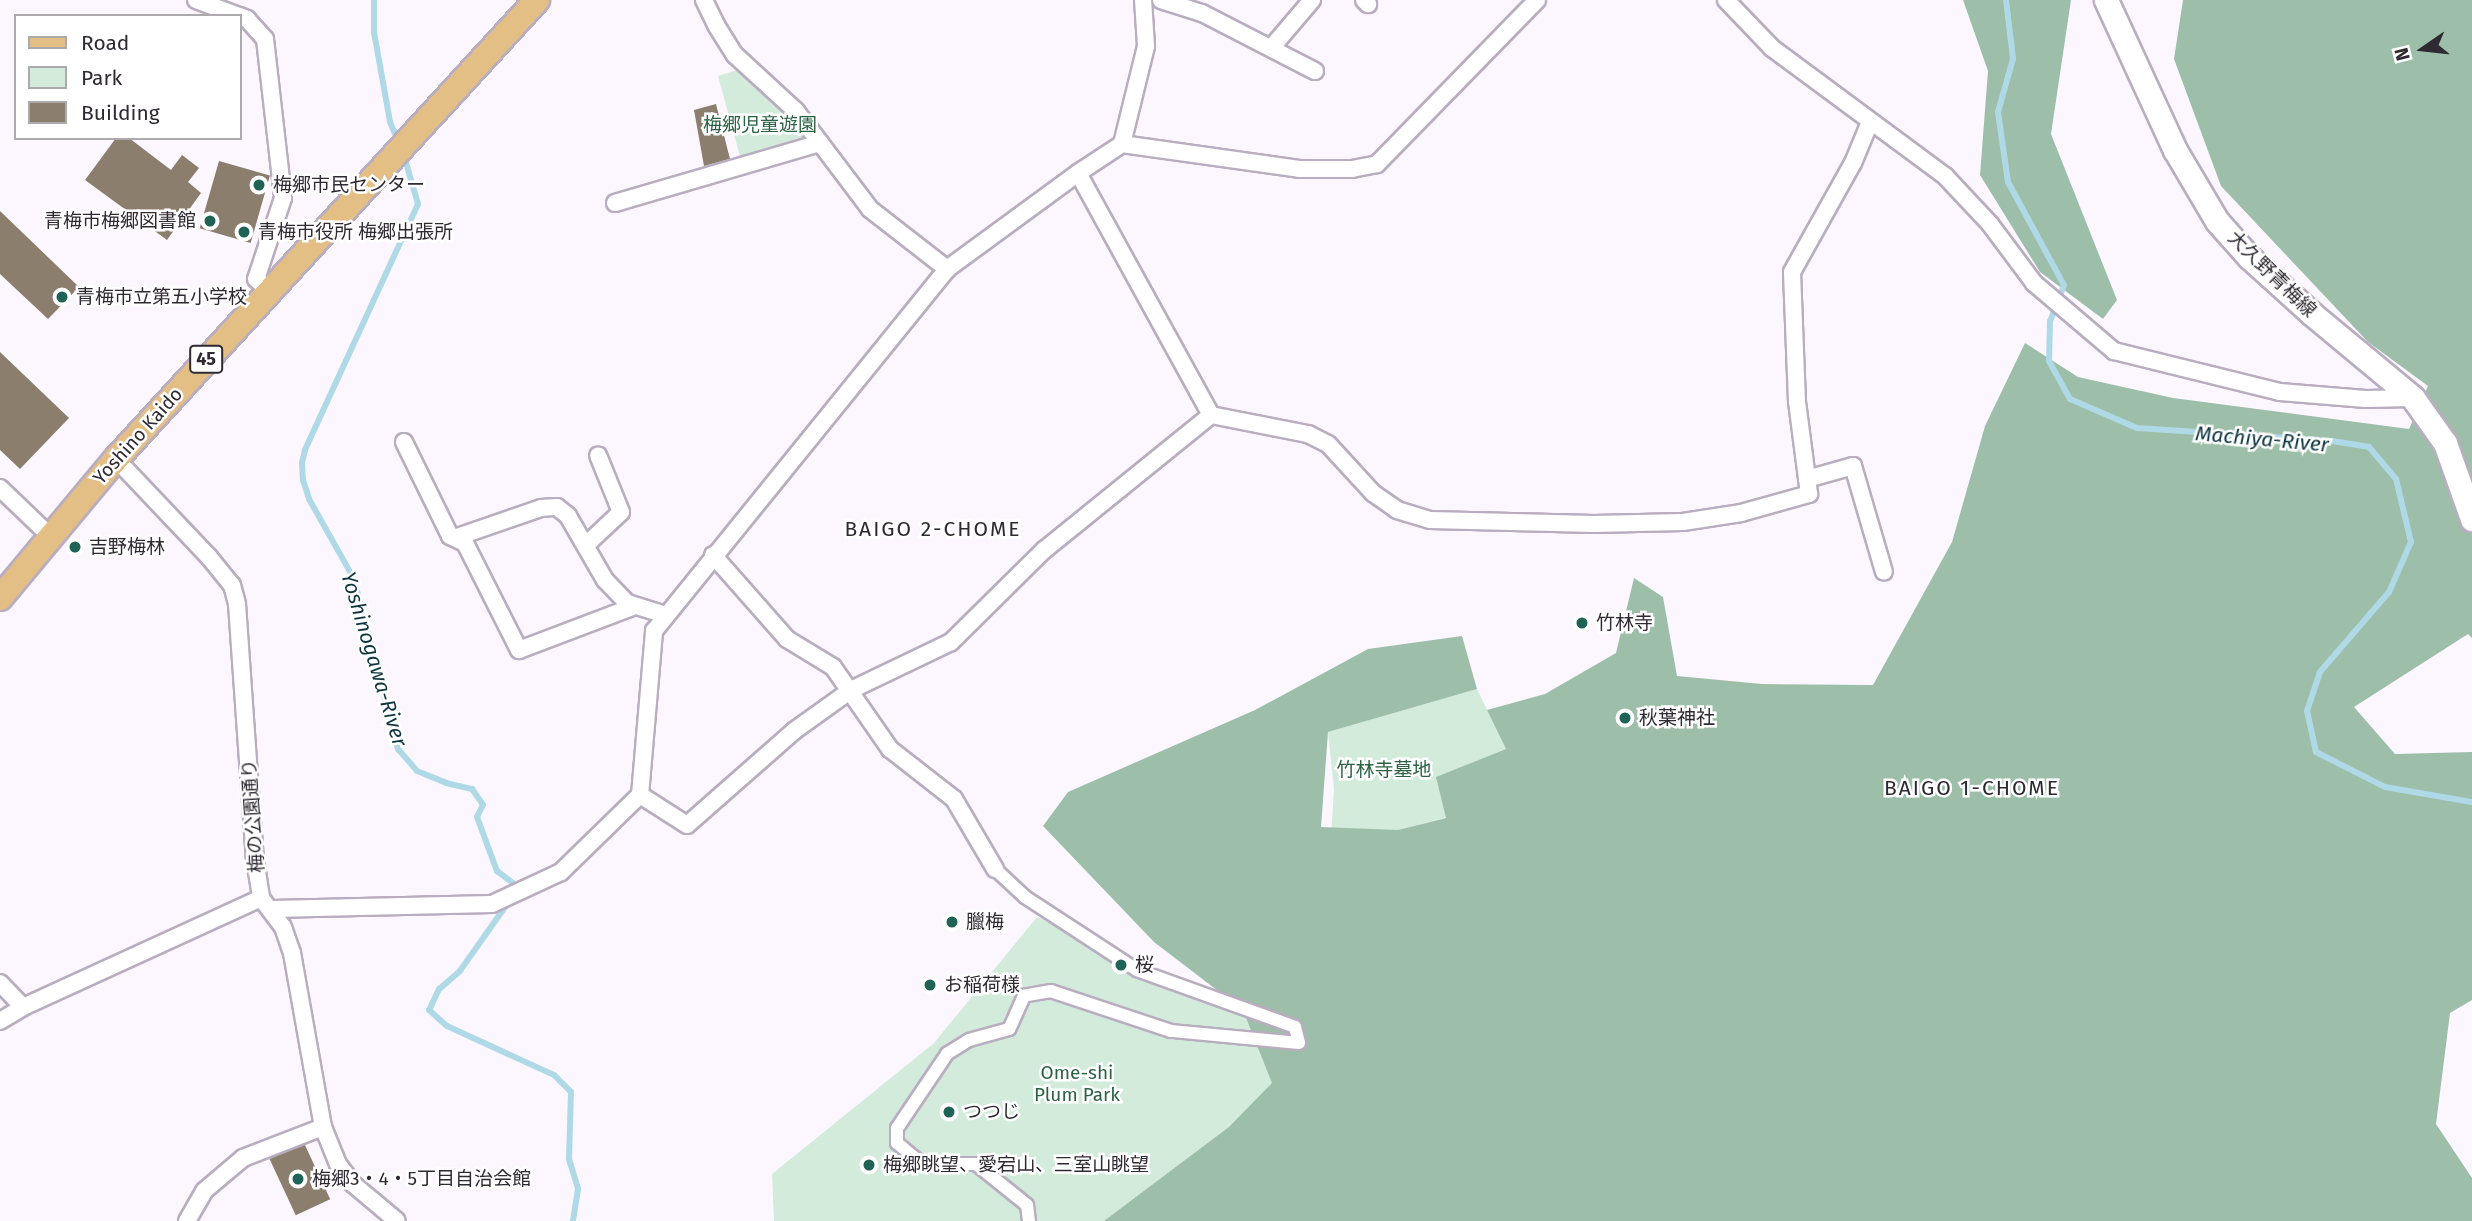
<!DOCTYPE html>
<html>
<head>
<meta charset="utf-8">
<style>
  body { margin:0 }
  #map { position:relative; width:2472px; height:1221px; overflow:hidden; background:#fcf7ff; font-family:"Fira Sans","Noto Sans JP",sans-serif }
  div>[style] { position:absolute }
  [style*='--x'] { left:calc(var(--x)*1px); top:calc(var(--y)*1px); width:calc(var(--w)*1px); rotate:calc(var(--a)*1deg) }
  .green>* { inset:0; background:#d2ebdb }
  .forest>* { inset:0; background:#9dbea9 }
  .stream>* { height:6px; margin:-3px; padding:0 3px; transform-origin:3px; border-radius:3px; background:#afd9e6 }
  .building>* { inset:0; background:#8b7e6d; transform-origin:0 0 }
  .roads { filter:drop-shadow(2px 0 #b9adc0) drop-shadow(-2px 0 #b9adc0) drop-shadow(0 2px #b9adc0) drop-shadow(0 -2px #b9adc0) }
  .pedestrian>* { height:12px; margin:-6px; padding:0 6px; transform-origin:6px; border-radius:6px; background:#fff }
  .minor>* { height:16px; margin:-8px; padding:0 8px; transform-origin:8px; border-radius:8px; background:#fff }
  .secondary>* { height:23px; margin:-11.5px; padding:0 11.5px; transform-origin:11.5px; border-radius:11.5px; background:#fff }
  .primary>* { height:24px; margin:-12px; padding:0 12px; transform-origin:12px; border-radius:12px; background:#e3be85 }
  .dots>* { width:19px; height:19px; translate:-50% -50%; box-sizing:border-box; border:4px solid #fff; border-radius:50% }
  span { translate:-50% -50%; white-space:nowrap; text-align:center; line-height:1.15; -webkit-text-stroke:5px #fff; paint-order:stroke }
  .shield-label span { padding:2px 5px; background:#fff; border:2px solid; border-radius:5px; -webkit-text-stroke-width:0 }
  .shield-label { font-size:18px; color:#2f2a32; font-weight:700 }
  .park-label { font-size:19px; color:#2c6244 }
  .poi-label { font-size:19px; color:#2f2a32 }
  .left { translate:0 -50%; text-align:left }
  .right { translate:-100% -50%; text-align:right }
  .street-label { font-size:19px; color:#2f2a32 }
  .water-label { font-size:21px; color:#0f3640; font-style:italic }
  .neighbourhood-label { font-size:21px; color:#2f2a32; letter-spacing:2px }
  .legend { position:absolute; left:14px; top:14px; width:228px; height:126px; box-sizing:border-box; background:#fff; border:2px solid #acaaad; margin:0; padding:9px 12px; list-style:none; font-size:21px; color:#2f2a32 }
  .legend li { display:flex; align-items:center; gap:14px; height:35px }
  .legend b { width:35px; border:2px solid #acaaad }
  .north { position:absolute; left:2388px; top:14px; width:70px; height:70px; -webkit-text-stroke:5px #fff; paint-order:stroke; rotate:256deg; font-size:19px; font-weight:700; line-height:28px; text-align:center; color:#2f2a32 }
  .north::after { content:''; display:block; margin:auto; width:24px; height:32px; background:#2f2a32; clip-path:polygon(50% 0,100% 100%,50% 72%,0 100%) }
</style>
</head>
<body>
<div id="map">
  <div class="green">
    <i style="clip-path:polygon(737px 70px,784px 107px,805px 135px,803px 142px,741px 160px,718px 76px)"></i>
    <i style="clip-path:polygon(1477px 689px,1506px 749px,1437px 777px,1447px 817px,1388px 833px,1331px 836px,1334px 789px,1328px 732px)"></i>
    <i style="clip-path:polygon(1037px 917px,1288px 1030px,1298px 1087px,1187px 1221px,774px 1221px,772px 1174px,934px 1043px)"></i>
  </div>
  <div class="forest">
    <i style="clip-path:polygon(1963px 0,2071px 0,2051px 134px,2117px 300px,2103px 319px,2040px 272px,1980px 175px,1988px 71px)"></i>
    <i style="clip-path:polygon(2183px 0,2472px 0,2472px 638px,2468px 634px,2354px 707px,2395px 754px,2472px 752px,2472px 1000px,2450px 1013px,2436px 1124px,2472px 1178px,2472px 1221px,1104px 1221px,1229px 1127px,1272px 1083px,1243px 1010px,1154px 942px,1043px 826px,1068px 792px,1255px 710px,1368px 649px,1462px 636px,1477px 689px,1328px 732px,1321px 827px,1398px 830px,1446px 818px,1436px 777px,1506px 749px,1487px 710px,1545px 694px,1616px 653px,1634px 578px,1663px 597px,1677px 676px,1762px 684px,1873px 685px,1952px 542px,1985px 426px,2025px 343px,2078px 377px,2173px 398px,2409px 429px,2428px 386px,2368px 342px,2221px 186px,2174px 59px)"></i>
  </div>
  <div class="stream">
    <i style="--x:374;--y:0;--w:32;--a:90"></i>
    <i style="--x:374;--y:32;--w:91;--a:79.9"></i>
    <i style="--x:390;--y:122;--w:23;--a:67"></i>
    <i style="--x:2006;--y:0;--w:59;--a:83.2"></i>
    <i style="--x:2013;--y:59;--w:55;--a:105.8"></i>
    <i style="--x:1998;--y:112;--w:71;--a:81.9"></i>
    <i style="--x:2008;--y:182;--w:117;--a:61.5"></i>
    <i style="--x:2064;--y:285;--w:39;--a:111"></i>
    <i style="--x:2050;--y:321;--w:40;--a:91.4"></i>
    <i style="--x:2049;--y:361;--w:43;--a:61.1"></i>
    <i style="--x:2070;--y:399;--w:73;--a:23.4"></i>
    <i style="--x:2137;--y:428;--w:195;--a:3.8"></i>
    <i style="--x:2332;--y:441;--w:37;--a:9"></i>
    <i style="--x:2369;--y:447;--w:42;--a:49.8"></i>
    <i style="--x:2396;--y:479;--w:65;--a:76.6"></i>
    <i style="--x:2411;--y:542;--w:55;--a:113.7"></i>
    <i style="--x:2389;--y:592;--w:106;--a:130.8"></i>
    <i style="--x:2320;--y:672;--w:41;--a:108.4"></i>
    <i style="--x:2307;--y:711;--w:42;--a:77.6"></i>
    <i style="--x:2316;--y:752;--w:77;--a:26.9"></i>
    <i style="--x:2385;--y:787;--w:88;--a:9.8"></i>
    <i style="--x:404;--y:156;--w:50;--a:73.7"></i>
    <i style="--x:418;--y:204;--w:271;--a:114.7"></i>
    <i style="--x:305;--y:450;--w:13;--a:103"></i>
    <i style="--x:302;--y:463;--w:17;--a:87"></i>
    <i style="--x:303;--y:480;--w:20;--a:72"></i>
    <i style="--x:309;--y:499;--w:92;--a:60.6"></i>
    <i style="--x:354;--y:579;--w:176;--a:75.5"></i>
    <i style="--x:398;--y:749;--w:29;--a:49"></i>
    <i style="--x:417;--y:771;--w:31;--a:22"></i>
    <i style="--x:446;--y:783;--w:27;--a:13"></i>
    <i style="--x:472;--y:789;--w:19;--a:55"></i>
    <i style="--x:483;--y:805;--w:13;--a:117"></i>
    <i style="--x:477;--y:817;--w:58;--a:69.7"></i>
    <i style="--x:497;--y:871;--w:26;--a:37"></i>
    <i style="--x:518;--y:887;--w:4;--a:124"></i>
    <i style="--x:510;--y:900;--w:87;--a:125.2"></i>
    <i style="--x:460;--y:971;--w:28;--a:139"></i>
    <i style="--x:439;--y:989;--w:23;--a:115"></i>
    <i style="--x:429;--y:1010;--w:24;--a:42"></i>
    <i style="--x:447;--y:1026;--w:118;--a:24.6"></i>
    <i style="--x:554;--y:1075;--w:24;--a:45"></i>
    <i style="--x:571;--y:1092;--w:67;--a:91.7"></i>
    <i style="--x:569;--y:1159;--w:31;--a:73"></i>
    <i style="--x:578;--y:1189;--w:32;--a:99"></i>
  </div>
  <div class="building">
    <i style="clip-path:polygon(716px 104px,730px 159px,704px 166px,694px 110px)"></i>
    <i style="clip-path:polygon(116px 138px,129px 138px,171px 170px,182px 155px,199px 168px,188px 182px,201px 193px,167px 240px,85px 180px)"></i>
    <i style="left:219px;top:161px;width:53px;height:70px;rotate:16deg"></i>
    <i style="clip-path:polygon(0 211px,79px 287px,48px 319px,0 274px)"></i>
    <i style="clip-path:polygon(0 352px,69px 418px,20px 469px,0 450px)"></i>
    <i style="left:304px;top:1143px;width:62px;height:38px;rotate:65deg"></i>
  </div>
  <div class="roads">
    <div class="pedestrian">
      <i style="--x:995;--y:869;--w:41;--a:43"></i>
      <i style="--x:1025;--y:897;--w:134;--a:33.1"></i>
      <i style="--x:1137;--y:970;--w:168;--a:19.8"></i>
      <i style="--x:1295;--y:1027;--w:16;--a:76"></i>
      <i style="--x:1299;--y:1043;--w:129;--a:-174.6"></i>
      <i style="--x:1171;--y:1031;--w:126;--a:-161.6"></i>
      <i style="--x:1051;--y:991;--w:27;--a:170"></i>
      <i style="--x:1024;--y:996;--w:36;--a:114"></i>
      <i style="--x:1009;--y:1029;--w:41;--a:164.6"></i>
      <i style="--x:969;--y:1040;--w:26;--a:148"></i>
      <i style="--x:947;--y:1054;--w:89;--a:124"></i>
      <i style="--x:897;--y:1128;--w:15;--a:90"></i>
      <i style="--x:897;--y:1143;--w:33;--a:40"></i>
      <i style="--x:922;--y:1164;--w:54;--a:0"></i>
      <i style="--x:976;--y:1164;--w:65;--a:38.8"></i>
      <i style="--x:1027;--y:1205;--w:16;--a:83"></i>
    </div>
    <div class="minor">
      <i style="--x:196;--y:0;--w:46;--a:20.4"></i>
      <i style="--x:704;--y:0;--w:28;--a:64"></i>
      <i style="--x:716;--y:25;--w:36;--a:58"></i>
      <i style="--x:735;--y:55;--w:83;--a:42.6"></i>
      <i style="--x:796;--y:111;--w:123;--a:52.9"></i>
      <i style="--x:870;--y:209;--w:98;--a:37.9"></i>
      <i style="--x:1161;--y:0;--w:43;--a:17.6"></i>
      <i style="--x:1202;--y:13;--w:127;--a:27.2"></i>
      <i style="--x:1364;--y:0;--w:6;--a:45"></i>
      <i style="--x:1726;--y:0;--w:66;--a:46.2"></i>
      <i style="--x:1772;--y:48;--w:215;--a:36.5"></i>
      <i style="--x:1945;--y:176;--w:66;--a:46.8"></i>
      <i style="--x:1990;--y:224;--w:74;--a:53.3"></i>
      <i style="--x:2034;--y:283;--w:105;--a:40.4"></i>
      <i style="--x:2114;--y:351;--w:171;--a:13.9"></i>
      <i style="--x:2280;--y:392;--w:86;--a:4.7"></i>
      <i style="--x:2366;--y:399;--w:47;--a:-1.2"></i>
      <i style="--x:240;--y:16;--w:8;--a:23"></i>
      <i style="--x:247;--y:19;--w:27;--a:48"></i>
      <i style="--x:265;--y:39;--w:160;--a:83.5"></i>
      <i style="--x:283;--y:198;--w:85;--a:108.4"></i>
      <i style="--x:256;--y:279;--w:17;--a:40"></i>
      <i style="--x:1272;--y:47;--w:62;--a:-49.6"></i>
      <i style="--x:1122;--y:144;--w:179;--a:8"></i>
      <i style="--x:1299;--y:169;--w:53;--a:0"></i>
      <i style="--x:1352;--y:169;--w:25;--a:-11"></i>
      <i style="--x:1377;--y:164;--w:229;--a:-45.7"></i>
      <i style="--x:1078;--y:173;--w:276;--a:61.2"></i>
      <i style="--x:1211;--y:415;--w:215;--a:141"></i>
      <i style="--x:1044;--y:550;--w:131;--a:135.3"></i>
      <i style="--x:951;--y:642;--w:111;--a:154.4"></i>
      <i style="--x:851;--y:690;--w:70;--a:144.3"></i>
      <i style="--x:794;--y:731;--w:142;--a:138.7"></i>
      <i style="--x:687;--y:825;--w:56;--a:-147.4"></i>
      <i style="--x:640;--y:795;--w:165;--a:-85.1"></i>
      <i style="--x:654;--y:631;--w:466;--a:-51"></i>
      <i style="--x:947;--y:269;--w:162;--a:-36.2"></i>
      <i style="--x:1078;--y:173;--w:53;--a:-33.4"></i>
      <i style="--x:1122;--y:144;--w:101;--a:-76.2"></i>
      <i style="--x:1146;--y:46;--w:46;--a:-93.7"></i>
      <i style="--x:615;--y:203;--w:214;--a:-16.3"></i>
      <i style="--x:1211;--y:415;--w:99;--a:11.1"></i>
      <i style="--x:1308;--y:434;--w:22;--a:27"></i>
      <i style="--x:1328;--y:444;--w:67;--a:47.4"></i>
      <i style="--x:1373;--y:493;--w:29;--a:35"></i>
      <i style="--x:1397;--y:510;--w:34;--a:17"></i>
      <i style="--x:1430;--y:520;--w:164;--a:1.4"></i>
      <i style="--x:1594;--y:524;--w:89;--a:-1.3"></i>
      <i style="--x:1683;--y:522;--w:59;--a:-8.8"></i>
      <i style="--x:1741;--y:513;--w:71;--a:-15.6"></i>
      <i style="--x:1809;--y:494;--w:93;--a:-97.4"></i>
      <i style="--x:1797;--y:402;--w:130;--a:-92.2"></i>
      <i style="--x:1792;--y:272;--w:125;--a:-60.8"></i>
      <i style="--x:1853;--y:163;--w:44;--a:-67.5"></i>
      <i style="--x:404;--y:442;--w:105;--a:63.9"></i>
      <i style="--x:450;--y:536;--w:17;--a:25"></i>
      <i style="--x:465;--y:543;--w:120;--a:63.2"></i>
      <i style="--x:519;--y:650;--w:124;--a:-20.8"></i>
      <i style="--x:116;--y:459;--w:135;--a:46.5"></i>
      <i style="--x:209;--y:557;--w:36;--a:51"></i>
      <i style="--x:232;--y:585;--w:20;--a:75"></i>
      <i style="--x:237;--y:604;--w:256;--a:86"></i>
      <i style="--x:255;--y:859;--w:39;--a:81"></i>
      <i style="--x:261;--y:898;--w:36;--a:53"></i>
      <i style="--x:283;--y:927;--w:28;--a:71"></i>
      <i style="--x:292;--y:953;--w:177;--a:79.9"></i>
      <i style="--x:323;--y:1127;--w:40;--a:68"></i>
      <i style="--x:338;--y:1164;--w:25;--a:53"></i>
      <i style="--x:353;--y:1184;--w:57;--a:40.1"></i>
      <i style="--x:1807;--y:479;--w:48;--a:-15.8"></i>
      <i style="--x:1853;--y:466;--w:110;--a:73.7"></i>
      <i style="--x:0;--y:488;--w:69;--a:43.8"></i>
      <i style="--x:457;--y:537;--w:89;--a:-19"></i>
      <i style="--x:541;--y:508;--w:16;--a:-4"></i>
      <i style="--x:557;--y:507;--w:14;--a:39"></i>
      <i style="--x:568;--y:516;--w:74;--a:60"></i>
      <i style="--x:605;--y:580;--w:32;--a:46"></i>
      <i style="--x:627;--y:603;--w:41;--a:17.1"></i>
      <i style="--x:586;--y:545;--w:48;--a:-43.3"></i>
      <i style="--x:621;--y:512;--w:61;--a:-112"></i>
      <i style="--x:713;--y:555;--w:112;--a:48.6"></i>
      <i style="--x:787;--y:639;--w:54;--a:31.3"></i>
      <i style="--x:833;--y:667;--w:100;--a:55.2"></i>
      <i style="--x:890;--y:749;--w:81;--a:38"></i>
      <i style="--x:954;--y:799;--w:81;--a:59.6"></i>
      <i style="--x:272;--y:909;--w:220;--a:-1.3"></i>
      <i style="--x:492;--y:904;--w:76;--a:-24.9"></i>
      <i style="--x:561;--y:872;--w:110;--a:-44.3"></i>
      <i style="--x:0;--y:983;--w:33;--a:46"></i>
      <i style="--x:0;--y:1021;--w:27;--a:-31"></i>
      <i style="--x:23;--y:1007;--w:262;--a:-24.6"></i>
      <i style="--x:187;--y:1221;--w:34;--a:-60"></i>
      <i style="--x:204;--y:1191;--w:51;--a:-40.2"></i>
      <i style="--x:243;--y:1158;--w:86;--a:-21.2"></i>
    </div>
    <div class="secondary">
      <i style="--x:2106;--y:0;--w:165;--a:65.3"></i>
      <i style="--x:2175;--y:150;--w:82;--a:59.4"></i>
      <i style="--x:2217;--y:221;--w:48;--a:48.4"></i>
      <i style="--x:2249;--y:257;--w:85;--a:42.1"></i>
      <i style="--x:2312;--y:314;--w:131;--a:39.7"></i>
      <i style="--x:2413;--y:398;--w:55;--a:54.6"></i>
      <i style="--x:2445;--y:443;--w:81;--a:70.4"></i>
    </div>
    <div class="primary">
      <i style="--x:0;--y:598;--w:181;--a:-50.2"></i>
      <i style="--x:116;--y:459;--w:623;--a:-47.47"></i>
    </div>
  </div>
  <div class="dots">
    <i style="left:259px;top:185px;background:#1e6355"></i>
    <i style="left:210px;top:221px;background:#1e6355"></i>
    <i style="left:244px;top:232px;background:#1e6355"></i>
    <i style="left:62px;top:297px;background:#1e6355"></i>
    <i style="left:75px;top:547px;background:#1e6355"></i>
    <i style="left:1582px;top:623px;background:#1e6355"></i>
    <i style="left:1625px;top:718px;background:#1e6355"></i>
    <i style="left:952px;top:922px;background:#1e6355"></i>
    <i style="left:1121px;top:965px;background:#1e6355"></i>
    <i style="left:930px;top:985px;background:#1e6355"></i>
    <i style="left:949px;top:1112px;background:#1e6355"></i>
    <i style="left:869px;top:1165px;background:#1e6355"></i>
    <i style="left:298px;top:1179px;background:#1e6355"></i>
  </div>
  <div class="shield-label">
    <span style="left:206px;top:359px">45</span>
  </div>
  <div class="park-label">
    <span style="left:760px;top:125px">梅郷児童遊園</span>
    <span style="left:1384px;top:770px">竹林寺墓地</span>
    <span style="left:1077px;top:1084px">Ome-shi<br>Plum Park</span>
  </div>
  <div class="poi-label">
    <span class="left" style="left:273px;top:185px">梅郷市民センター</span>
    <span class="right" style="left:196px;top:221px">青梅市梅郷図書館</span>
    <span class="left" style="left:258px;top:232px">青梅市役所 梅郷出張所</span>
    <span class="left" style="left:76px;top:297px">青梅市立第五小学校</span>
    <span class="left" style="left:89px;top:547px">吉野梅林</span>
    <span class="left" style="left:1596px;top:623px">竹林寺</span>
    <span class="left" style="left:1639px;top:718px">秋葉神社</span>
    <span class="left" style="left:966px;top:922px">臘梅</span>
    <span class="left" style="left:1135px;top:965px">桜</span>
    <span class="left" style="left:944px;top:985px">お稲荷様</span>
    <span class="left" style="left:963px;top:1112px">つつじ</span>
    <span class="left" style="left:883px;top:1165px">梅郷眺望、愛宕山、三室山眺望</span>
    <span class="left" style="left:312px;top:1179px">梅郷3・4・5丁目自治会館</span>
  </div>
  <div class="street-label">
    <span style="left:2272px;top:274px;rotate:44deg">大久野青梅線</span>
    <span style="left:138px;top:436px;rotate:-48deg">Yoshino Kaido</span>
    <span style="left:253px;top:816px;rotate:-94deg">梅の公園通り</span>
  </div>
  <div class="water-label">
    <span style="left:2262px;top:439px;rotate:5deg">Machiya-River</span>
    <span style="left:374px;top:659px;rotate:73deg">Yoshinogawa-River</span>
  </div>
  <div class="neighbourhood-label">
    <span style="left:933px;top:529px">BAIGO 2-CHOME</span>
    <span style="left:1972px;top:788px">BAIGO 1-CHOME</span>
  </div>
  <ul class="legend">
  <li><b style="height:9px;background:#e3be85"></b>Road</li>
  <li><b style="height:19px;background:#d2ebdb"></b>Park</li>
  <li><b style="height:19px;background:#8b7e6d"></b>Building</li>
  </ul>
  <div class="north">N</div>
</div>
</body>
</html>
